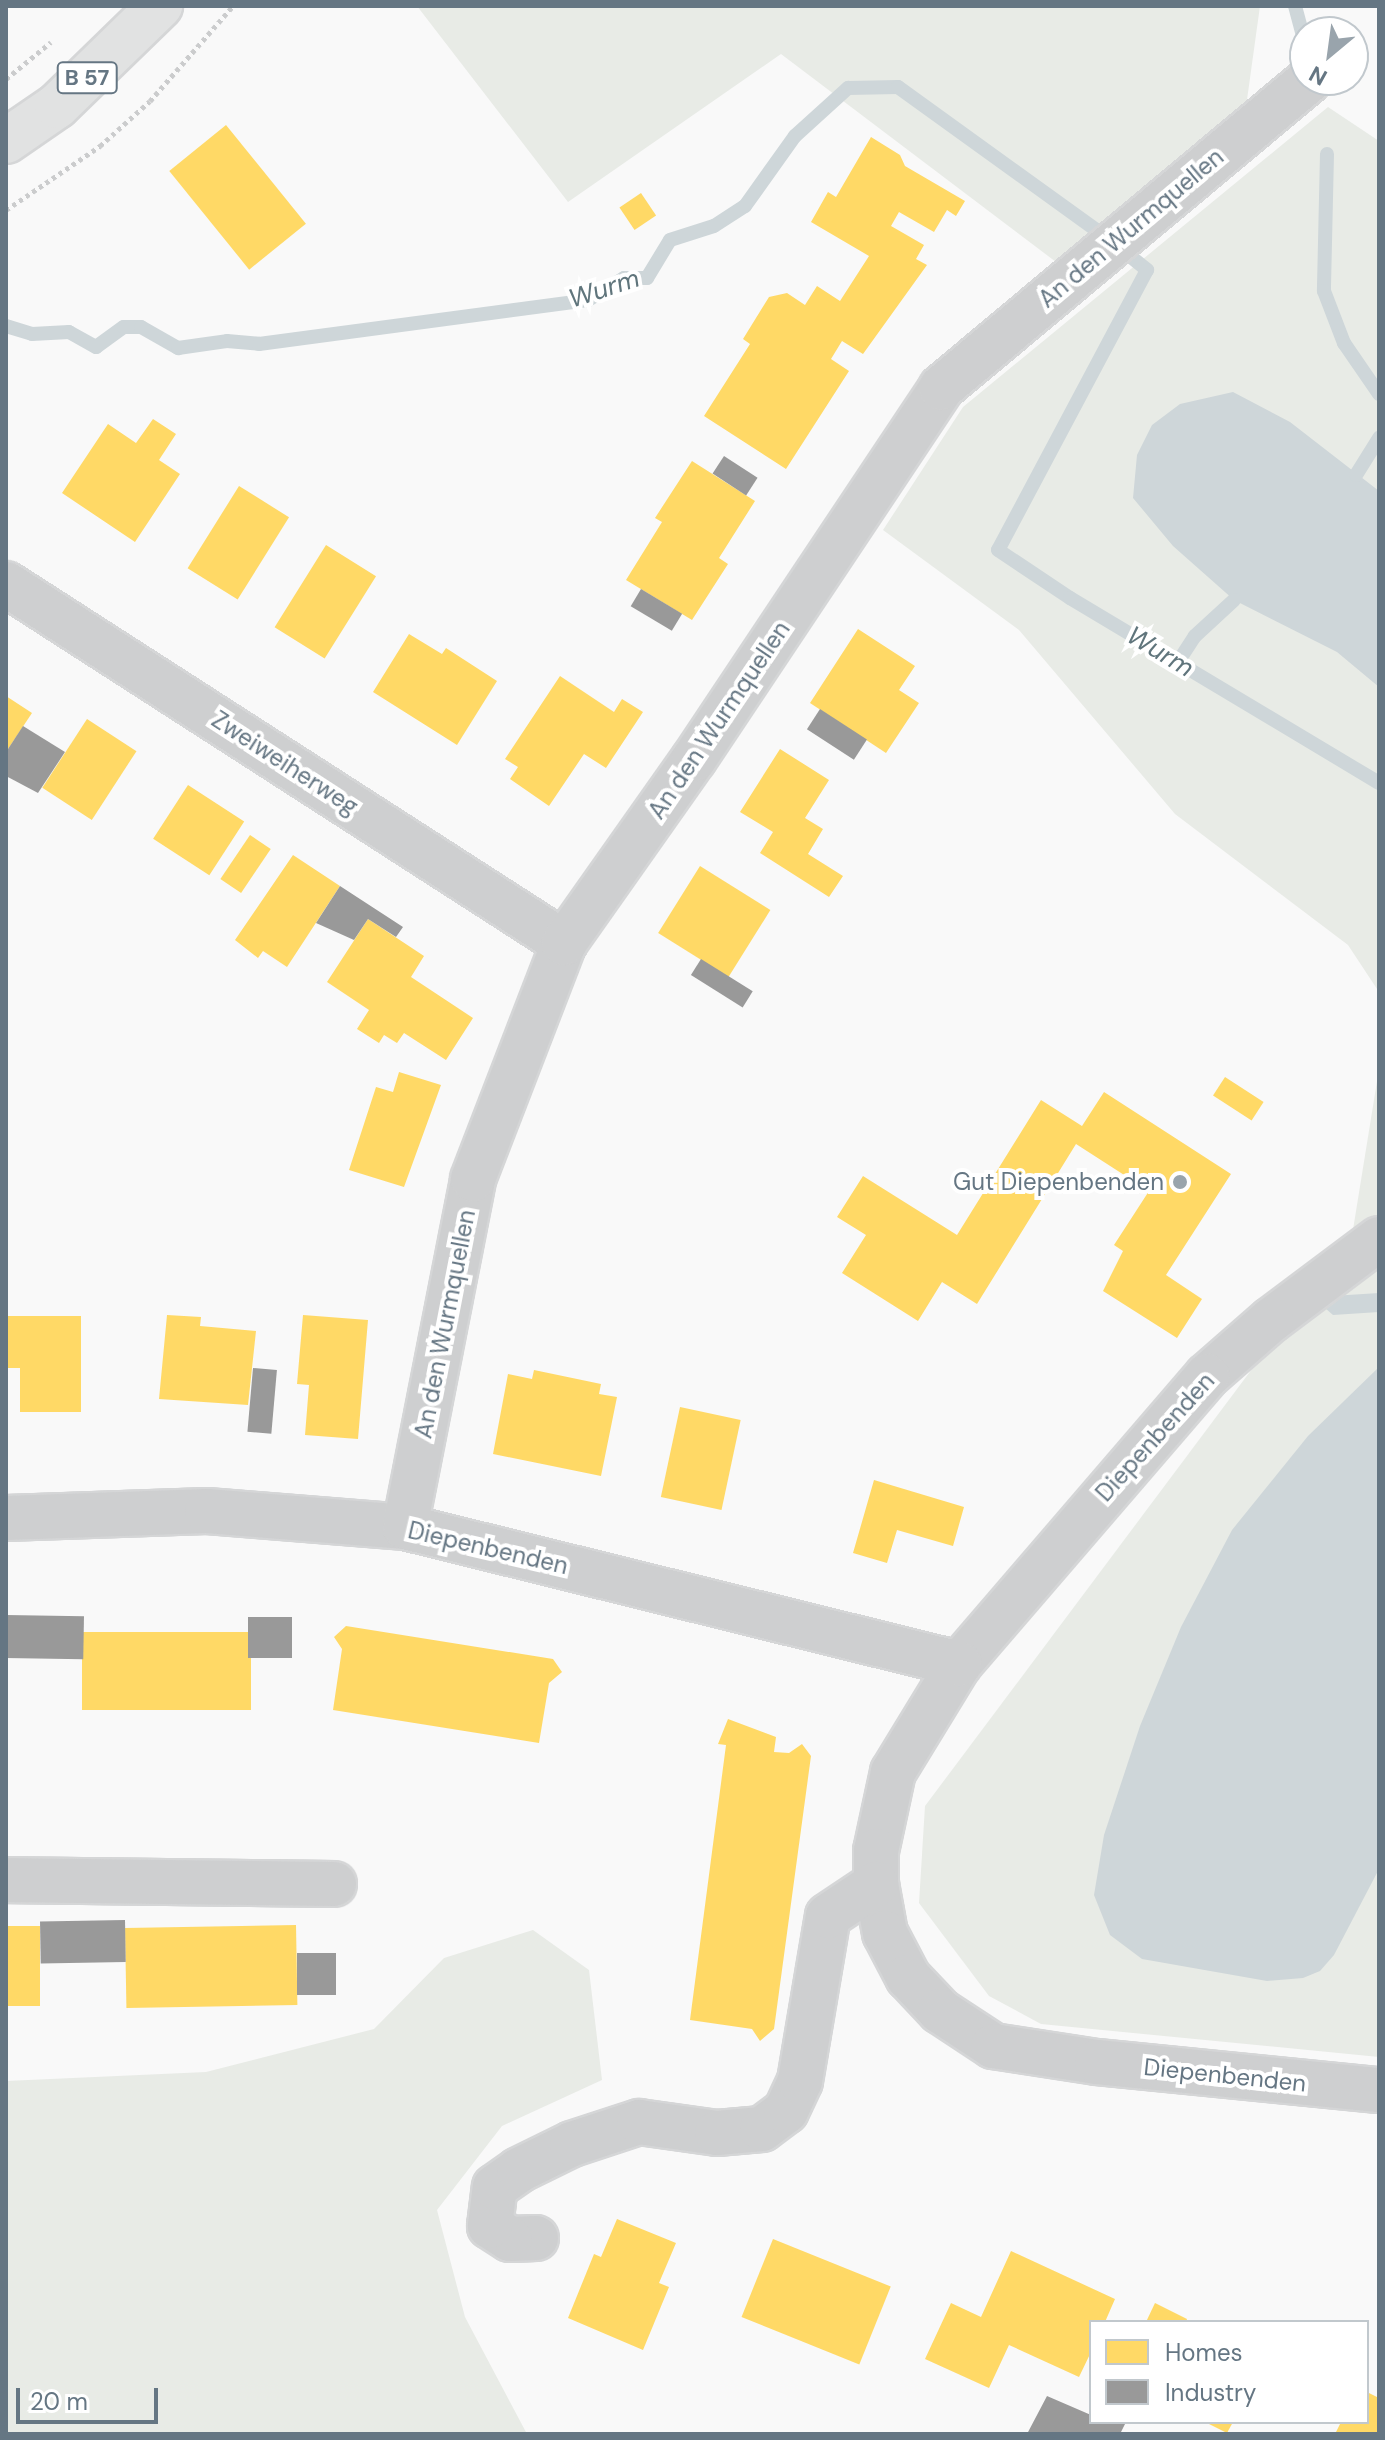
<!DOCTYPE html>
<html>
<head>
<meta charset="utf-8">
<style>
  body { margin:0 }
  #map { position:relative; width:1385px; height:2440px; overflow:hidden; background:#f9f9f9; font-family:"DM Sans",sans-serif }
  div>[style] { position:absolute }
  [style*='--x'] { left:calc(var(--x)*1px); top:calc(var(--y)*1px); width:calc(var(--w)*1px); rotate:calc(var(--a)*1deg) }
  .green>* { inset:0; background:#e8ebe6 }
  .water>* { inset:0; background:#ced6d9 }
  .homes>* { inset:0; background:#ffd966; transform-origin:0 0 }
  .industry>* { inset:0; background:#999; transform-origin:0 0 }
  .stream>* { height:14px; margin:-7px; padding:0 7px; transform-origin:7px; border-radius:7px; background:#ced6d9 }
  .path>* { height:5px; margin-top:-2.5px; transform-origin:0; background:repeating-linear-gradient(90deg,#cbcccd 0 4px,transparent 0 8px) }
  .roads { filter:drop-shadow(2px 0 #d5d6d7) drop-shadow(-2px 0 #d5d6d7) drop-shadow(0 2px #d5d6d7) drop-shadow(0 -2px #d5d6d7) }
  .minor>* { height:44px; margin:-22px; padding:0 22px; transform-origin:22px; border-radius:22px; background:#cecfd0 }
  .major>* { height:44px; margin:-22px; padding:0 22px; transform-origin:22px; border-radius:22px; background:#e1e2e2 }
  .dots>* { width:22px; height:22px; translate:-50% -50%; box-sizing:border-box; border:4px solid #fff; border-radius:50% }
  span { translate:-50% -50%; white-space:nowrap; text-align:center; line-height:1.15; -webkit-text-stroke:8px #fff; paint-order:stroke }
  .shield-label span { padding:2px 6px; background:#fff; border:2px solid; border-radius:6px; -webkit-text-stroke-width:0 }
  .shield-label { font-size:22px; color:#657683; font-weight:700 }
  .street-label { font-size:24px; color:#657683 }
  .poi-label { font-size:24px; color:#657683 }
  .right { translate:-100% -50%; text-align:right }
  .water-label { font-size:26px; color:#60757c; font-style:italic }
  .frame { position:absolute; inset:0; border:8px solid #657683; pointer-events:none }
  .legend { position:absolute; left:1089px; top:2320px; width:280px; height:104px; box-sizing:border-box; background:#fff; border:2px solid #c1c8cd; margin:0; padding:10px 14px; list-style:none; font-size:24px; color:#657683 }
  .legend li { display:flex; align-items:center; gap:16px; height:40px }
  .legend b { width:40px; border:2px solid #c1c8cd }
  .north { position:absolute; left:1289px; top:16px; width:80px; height:80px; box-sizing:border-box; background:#fff; border:2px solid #c1c8cd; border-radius:50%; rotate:209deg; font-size:22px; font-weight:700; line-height:32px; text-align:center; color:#657683 }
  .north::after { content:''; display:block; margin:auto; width:28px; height:36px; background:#99a4ac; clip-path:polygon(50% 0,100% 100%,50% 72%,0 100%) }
  .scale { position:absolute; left:16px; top:2388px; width:142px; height:36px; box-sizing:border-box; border:4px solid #657683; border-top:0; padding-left:10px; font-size:24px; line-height:28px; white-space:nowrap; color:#657683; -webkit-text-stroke:6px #fff; paint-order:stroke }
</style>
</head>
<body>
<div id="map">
  <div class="green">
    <i style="clip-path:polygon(417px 6px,1260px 6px,1246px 107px,1060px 265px,781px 54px,568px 202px)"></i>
    <i style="clip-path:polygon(1328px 107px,1379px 141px,1379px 992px,1348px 945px,1175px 814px,1019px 630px,883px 530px,963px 407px)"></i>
    <i style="clip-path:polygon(1379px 1069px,1379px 1222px,1351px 1242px)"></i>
    <i style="clip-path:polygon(1379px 1257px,1379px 2057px,1041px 2024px,989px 1996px,919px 1903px,925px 1806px,1276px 1337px)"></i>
    <i style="clip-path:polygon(533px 1930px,589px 1970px,602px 2080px,502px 2126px,437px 2210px,465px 2317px,527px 2434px,6px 2434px,6px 2081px,206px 2072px,374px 2029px,444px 1958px)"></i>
  </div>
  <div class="water">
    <i style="clip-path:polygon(1233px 392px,1290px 422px,1379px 491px,1379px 687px,1337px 652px,1234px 600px,1173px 546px,1133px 498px,1137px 455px,1152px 425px,1180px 404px)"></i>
    <i style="clip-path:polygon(1379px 1293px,1379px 1312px,1333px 1315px,1325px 1308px,1332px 1296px)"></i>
    <i style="clip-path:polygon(1379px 1367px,1379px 1869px,1334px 1955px,1320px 1971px,1303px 1978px,1267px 1981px,1142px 1959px,1110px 1935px,1094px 1895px,1104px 1835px,1140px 1726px,1181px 1627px,1232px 1530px,1308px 1436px)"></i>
  </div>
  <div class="homes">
    <i style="left:226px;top:125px;width:127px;height:73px;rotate:51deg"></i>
    <i style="clip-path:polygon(871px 137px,900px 155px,905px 166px,965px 201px,956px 216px,947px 210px,934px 232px,899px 212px,891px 226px,924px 245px,916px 259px,927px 265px,863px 354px,842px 341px,831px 359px,849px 371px,786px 469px,704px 416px,750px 344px,743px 339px,769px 297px,787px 293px,805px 305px,817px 286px,840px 301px,869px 256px,811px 222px,828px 192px,836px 197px)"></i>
    <i style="left:641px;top:193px;width:27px;height:26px;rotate:56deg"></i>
    <i style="clip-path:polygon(153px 419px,176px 434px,159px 460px,180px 474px,135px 542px,62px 493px,108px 424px,136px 443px)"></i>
    <i style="clip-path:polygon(692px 461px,755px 501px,719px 558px,728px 564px,692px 620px,626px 580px,662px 522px,655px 518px)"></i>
    <i style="left:239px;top:486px;width:59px;height:97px;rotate:32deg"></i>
    <i style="left:326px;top:545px;width:59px;height:97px;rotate:32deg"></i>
    <i style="clip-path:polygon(858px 629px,915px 666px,899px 690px,919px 703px,886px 753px,810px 703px)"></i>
    <i style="clip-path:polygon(409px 634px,442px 654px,446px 648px,497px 681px,457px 745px,373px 692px)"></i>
    <i style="clip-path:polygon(560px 676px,614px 712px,622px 699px,643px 712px,606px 768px,584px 754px,549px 806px,510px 779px,518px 767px,505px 759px)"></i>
    <i style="clip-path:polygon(6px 696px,32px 713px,6px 752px)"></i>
    <i style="left:87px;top:719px;width:59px;height:82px;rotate:33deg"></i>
    <i style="clip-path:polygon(780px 749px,829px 780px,805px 818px,823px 829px,808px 854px,843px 876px,829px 897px,760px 853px,773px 832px,740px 812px)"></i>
    <i style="left:188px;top:785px;width:67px;height:64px;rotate:33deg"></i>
    <i style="left:250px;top:835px;width:25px;height:53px;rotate:34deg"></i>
    <i style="clip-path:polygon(293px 855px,340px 886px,287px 967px,263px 951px,258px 958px,235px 940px)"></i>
    <i style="left:700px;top:866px;width:83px;height:79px;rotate:32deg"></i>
    <i style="clip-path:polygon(368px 919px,424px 956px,411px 977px,473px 1018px,446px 1060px,404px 1033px,397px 1043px,384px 1035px,379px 1043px,357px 1029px,369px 1010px,327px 982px)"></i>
    <i style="clip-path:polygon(399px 1072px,441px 1085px,404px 1187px,349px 1170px,376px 1087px,393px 1092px)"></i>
    <i style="left:1225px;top:1077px;width:46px;height:22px;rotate:33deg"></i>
    <i style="clip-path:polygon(1104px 1092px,1231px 1174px,1166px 1275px,1202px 1299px,1177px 1338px,1103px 1291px,1123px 1251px,1114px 1245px,1149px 1191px,1076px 1144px,977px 1304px,942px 1282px,918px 1321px,842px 1273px,866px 1235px,837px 1217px,863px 1176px,957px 1235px,1041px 1100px,1082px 1126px)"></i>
    <i style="clip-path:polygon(167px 1315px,201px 1317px,200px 1326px,256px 1331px,248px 1405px,159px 1399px)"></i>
    <i style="clip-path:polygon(303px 1315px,368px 1320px,358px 1439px,305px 1435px,309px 1385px,297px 1384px)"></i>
    <i style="clip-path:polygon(6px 1316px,81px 1316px,81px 1412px,20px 1412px,20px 1368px,6px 1368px)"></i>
    <i style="clip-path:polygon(534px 1370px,601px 1384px,599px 1394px,617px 1397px,601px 1476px,493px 1454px,508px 1374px,532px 1379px)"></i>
    <i style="left:680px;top:1407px;width:62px;height:92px;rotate:12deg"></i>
    <i style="clip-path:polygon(874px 1480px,964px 1507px,953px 1546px,897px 1530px,887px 1563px,853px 1553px)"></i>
    <i style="clip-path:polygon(346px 1626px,553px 1659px,562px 1672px,549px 1683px,539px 1743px,333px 1710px,342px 1649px,334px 1637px)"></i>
    <i style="left:82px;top:1632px;width:169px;height:78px"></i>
    <i style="clip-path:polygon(728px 1719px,776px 1737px,774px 1752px,789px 1753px,802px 1744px,811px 1756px,774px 2029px,760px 2041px,752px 2029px,690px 2020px,726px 1745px,718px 1744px)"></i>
    <i style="left:296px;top:1925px;width:80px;height:171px;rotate:89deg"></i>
    <i style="left:6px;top:1926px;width:34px;height:80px"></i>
    <i style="clip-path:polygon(617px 2219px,676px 2243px,659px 2283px,669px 2287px,643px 2350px,568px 2318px,594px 2254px,601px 2257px)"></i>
    <i style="left:773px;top:2239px;width:127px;height:84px;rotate:22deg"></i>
    <i style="clip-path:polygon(1011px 2251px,1115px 2299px,1105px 2322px,1091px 2322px,1091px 2352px,1079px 2377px,1009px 2345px,989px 2388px,925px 2359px,951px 2303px,981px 2317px)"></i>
    <i style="clip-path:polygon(1155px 2303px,1187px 2319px,1186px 2322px,1146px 2322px)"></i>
    <i style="clip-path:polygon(1367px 2392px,1379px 2398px,1379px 2434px,1335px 2434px,1341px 2422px,1367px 2422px)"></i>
    <i style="clip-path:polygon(1205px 2422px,1233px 2422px,1227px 2433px)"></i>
  </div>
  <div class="industry">
    <i style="left:724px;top:456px;width:40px;height:21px;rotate:33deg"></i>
    <i style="left:641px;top:589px;width:48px;height:20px;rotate:31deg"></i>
    <i style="left:820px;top:709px;width:56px;height:24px;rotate:33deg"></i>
    <i style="clip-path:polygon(23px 726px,65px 752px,38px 793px,6px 776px,6px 752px)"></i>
    <i style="clip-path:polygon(340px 886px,403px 927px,396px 937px,368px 919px,354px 940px,316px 923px)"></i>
    <i style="left:701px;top:959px;width:61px;height:19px;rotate:32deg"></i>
    <i style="left:253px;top:1368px;width:24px;height:64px;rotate:5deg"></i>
    <i style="left:6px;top:1615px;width:78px;height:43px;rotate:1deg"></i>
    <i style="left:248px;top:1617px;width:44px;height:41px"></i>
    <i style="left:125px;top:1920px;width:42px;height:85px;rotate:89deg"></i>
    <i style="left:297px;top:1953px;width:39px;height:42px"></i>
    <i style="clip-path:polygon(1047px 2396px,1091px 2415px,1091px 2422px,1126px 2422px,1120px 2434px,1027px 2434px)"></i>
  </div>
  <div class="stream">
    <i style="--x:1295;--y:6;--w:39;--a:75"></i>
    <i style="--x:1327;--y:154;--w:137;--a:91.3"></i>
    <i style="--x:1324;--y:291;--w:56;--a:69"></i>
    <i style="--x:1344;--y:343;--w:62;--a:55.5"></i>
    <i style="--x:1120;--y:248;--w:35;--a:39"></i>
    <i style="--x:1147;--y:270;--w:317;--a:118"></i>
    <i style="--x:998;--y:550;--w:87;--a:33.7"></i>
    <i style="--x:1070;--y:598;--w:360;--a:30.9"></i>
    <i style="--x:6;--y:326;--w:27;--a:17"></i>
    <i style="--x:32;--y:334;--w:37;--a:-3"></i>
    <i style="--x:69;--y:332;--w:31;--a:29"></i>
    <i style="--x:96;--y:347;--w:34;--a:-36"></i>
    <i style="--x:124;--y:327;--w:17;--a:0"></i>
    <i style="--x:141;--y:327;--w:43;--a:29.6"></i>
    <i style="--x:178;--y:348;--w:49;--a:-8.1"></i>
    <i style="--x:227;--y:341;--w:32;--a:5"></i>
    <i style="--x:259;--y:344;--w:332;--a:-7.6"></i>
    <i style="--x:588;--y:300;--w:42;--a:-31.4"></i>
    <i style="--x:624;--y:278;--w:23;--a:0"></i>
    <i style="--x:647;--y:278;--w:44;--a:-58.8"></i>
    <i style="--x:670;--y:240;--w:46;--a:-17.7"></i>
    <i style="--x:714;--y:226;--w:37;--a:-33"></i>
    <i style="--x:745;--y:206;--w:86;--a:-54.5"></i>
    <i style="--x:795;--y:136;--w:72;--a:-42.2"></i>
    <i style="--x:848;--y:88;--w:50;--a:-1.1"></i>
    <i style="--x:898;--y:87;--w:244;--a:35.8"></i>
    <i style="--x:1356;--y:475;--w:44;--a:-58.1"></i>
    <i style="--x:1178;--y:662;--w:31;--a:-57"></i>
    <i style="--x:1195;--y:636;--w:53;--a:-42.7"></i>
  </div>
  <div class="path">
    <i style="--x:6;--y:79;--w:58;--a:-39.4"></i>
    <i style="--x:6;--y:210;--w:114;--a:-34.2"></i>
    <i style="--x:100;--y:146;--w:67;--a:-42"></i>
    <i style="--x:150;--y:101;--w:126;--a:-48.9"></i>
  </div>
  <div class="roads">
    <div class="minor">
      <i style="--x:6;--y:584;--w:664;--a:32.76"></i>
      <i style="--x:1379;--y:1239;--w:135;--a:143.1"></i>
      <i style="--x:1271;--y:1320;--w:85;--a:138.8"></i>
      <i style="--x:1207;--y:1376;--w:380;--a:130.7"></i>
      <i style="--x:959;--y:1664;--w:127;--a:121.4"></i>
      <i style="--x:893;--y:1772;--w:81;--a:102.1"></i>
      <i style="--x:876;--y:1851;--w:33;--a:90"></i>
      <i style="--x:876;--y:1884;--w:50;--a:79.6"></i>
      <i style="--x:885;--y:1933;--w:50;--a:62.4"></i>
      <i style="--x:908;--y:1977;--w:47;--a:46.7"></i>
      <i style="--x:940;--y:2011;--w:64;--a:33.4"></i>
      <i style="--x:993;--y:2046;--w:105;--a:8.7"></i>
      <i style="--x:1097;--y:2062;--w:283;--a:5.7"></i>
      <i style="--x:6;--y:1518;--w:201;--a:-2"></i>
      <i style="--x:207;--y:1511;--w:199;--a:4.6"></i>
      <i style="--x:405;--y:1527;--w:571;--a:13.89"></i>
      <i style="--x:405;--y:1527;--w:355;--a:-78.9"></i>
      <i style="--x:473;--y:1179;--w:253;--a:-68.9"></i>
      <i style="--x:564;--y:943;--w:225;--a:-54.8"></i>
      <i style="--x:694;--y:759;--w:446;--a:-56.3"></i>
      <i style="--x:941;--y:388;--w:480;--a:-39.9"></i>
      <i style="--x:6;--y:1880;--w:328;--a:0.7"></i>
      <i style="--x:536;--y:2238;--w:26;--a:178"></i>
      <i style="--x:510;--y:2239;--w:24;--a:-147"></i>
      <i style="--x:490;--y:2226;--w:39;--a:-83"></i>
      <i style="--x:495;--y:2187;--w:29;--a:-35"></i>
      <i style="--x:519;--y:2170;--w:59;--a:-26.1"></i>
      <i style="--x:572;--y:2144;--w:71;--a:-18.2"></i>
      <i style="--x:639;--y:2122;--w:79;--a:8"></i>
      <i style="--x:717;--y:2133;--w:45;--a:-5.1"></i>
      <i style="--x:762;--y:2129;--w:30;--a:-37"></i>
      <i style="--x:786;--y:2111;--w:33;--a:-65"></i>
      <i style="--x:800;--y:2081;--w:167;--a:-80.4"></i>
      <i style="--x:828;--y:1916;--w:58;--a:-33.7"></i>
    </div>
    <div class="major">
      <i style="--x:6;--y:141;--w:62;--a:-34.5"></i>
      <i style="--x:57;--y:106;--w:144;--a:-44.2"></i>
    </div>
  </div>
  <div class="dots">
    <i style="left:1180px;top:1182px;background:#99a4ac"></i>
  </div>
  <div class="shield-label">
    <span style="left:87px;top:78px">B 57</span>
  </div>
  <div class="street-label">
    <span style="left:1131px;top:228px;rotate:-40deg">An den Wurmquellen</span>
    <span style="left:719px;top:720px;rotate:-56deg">An den Wurmquellen</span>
    <span style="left:285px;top:763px;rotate:33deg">Zweiweiherweg</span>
    <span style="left:445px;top:1324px;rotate:-79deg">An den Wurmquellen</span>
    <span style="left:1155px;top:1437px;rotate:-48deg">Diepenbenden</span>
    <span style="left:488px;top:1548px;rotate:13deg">Diepenbenden</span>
    <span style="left:1225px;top:2075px;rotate:6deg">Diepenbenden</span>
  </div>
  <div class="poi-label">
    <span class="right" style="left:1164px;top:1182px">Gut Diepenbenden</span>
  </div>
  <div class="water-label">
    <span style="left:604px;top:289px;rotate:-18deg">Wurm</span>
    <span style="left:1160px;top:652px;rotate:31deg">Wurm</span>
  </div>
  <div class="frame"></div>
  <ul class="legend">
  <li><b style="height:22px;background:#ffd966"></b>Homes</li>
  <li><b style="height:22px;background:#999"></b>Industry</li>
  </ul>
  <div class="north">N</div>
  <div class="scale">20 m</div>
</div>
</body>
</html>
